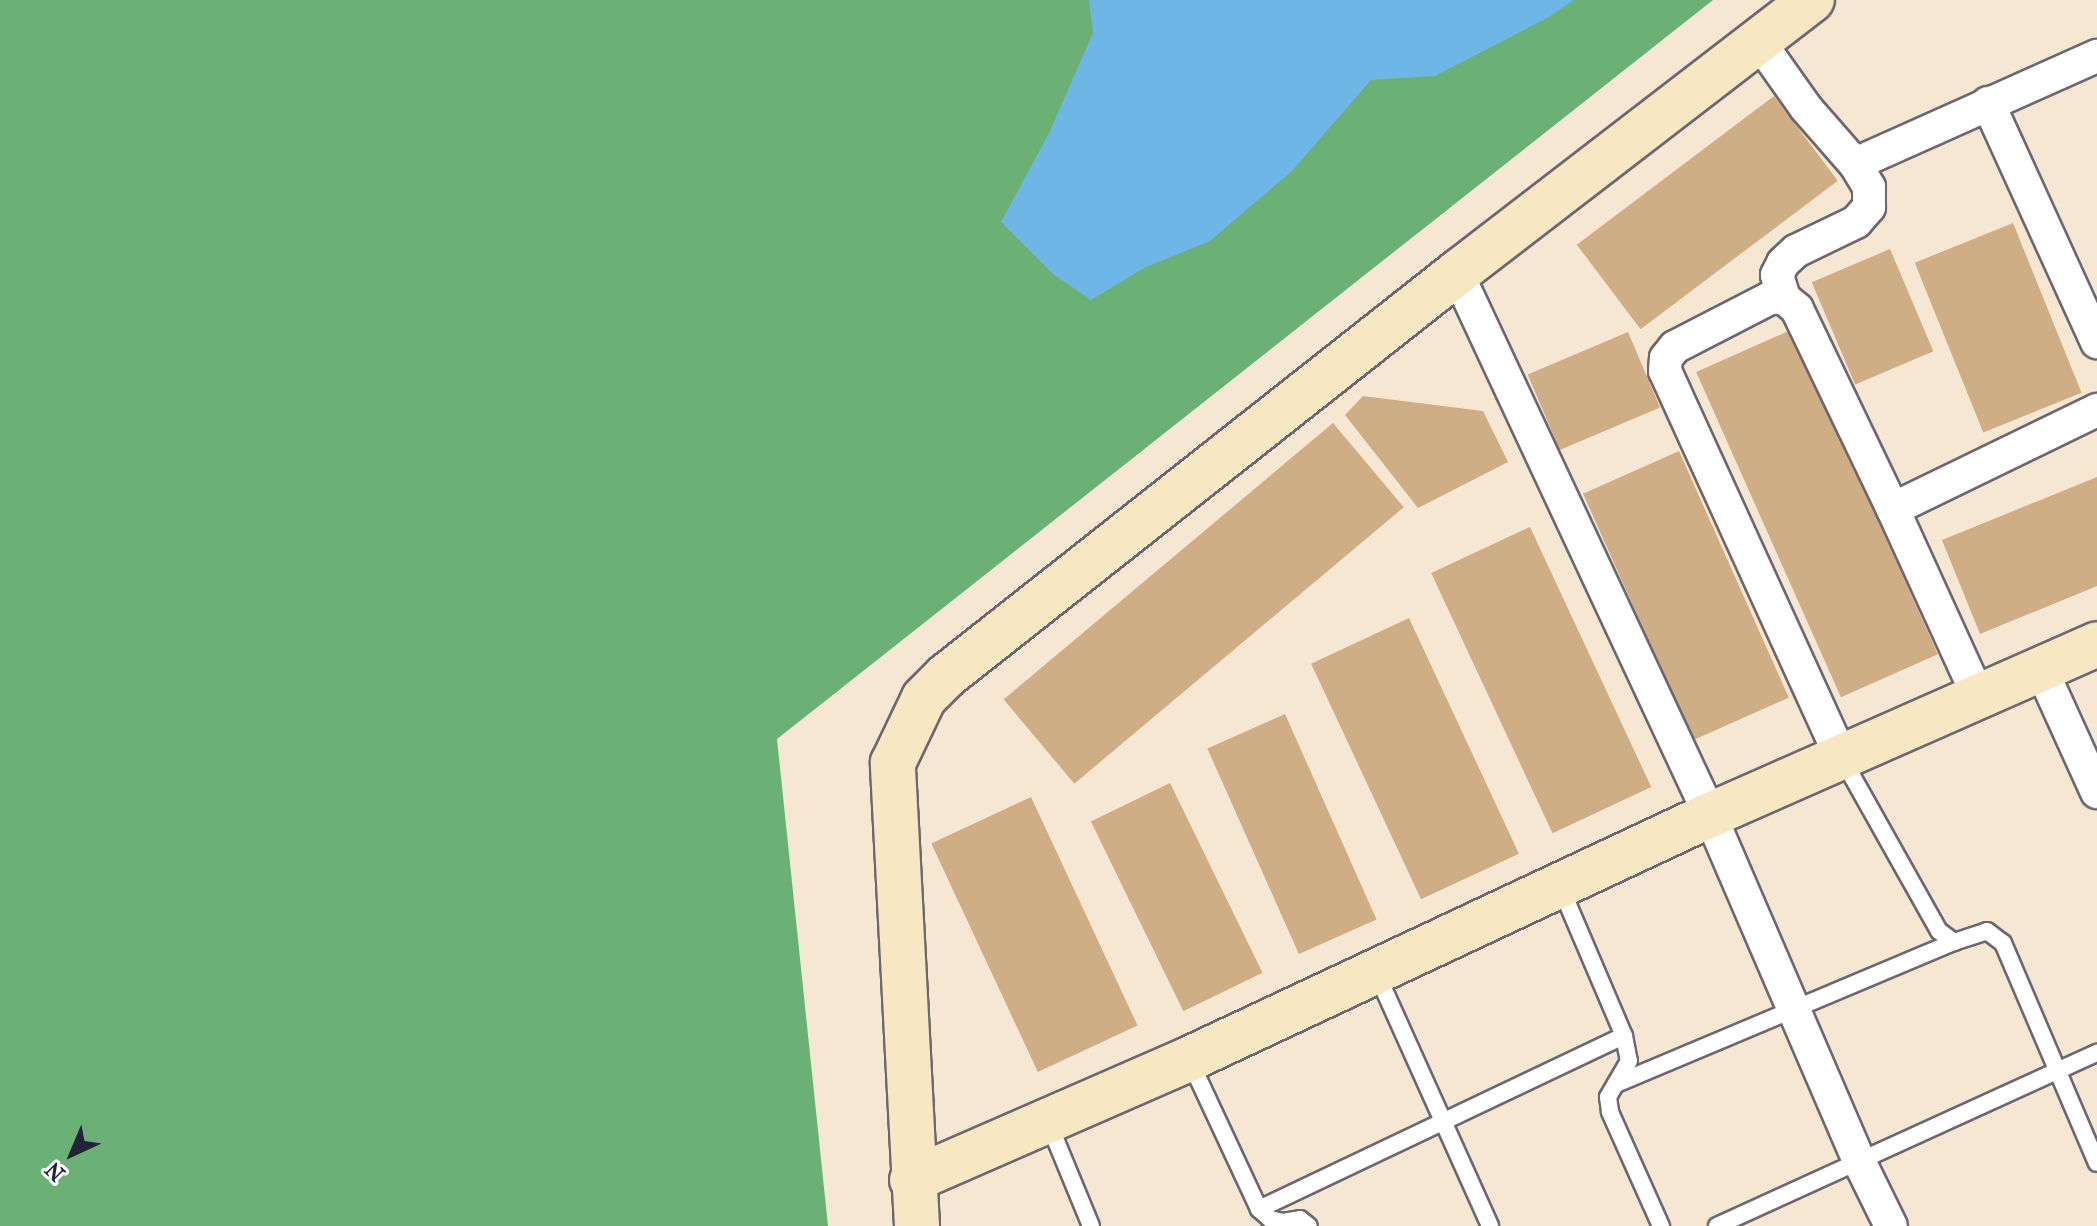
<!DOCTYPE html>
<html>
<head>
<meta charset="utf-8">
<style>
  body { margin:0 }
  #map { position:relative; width:2097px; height:1226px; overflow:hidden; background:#f6e7d2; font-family:"IM FELL French Canon",serif }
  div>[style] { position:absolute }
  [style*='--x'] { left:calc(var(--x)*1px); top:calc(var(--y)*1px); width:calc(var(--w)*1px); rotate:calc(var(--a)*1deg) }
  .forest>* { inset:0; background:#6bb075 }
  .water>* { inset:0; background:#6db6e5 }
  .building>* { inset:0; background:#cfae85; transform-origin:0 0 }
  .roads { filter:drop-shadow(2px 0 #6c6770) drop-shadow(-2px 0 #6c6770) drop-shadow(0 2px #6c6770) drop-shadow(0 -2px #6c6770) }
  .lane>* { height:16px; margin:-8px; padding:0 8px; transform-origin:8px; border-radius:8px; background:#fff }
  .street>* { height:32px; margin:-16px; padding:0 16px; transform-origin:16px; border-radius:16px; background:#fff }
  .secondary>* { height:44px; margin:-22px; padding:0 22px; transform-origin:22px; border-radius:22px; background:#f7e8c3 }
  span { translate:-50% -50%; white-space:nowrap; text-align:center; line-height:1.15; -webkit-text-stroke:6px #fff; paint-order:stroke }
  .north { position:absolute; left:32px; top:1114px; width:80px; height:80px; -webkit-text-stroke:6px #fff; paint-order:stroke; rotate:224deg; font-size:22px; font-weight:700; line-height:32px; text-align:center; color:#22223b }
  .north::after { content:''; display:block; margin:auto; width:28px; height:36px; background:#22223b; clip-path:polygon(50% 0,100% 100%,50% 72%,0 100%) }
</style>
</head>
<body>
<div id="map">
  <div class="forest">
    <i style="clip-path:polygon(0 0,1713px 0,777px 739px,828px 1226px,0 1226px)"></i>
  </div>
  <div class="water">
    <i style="clip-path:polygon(1089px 0,1574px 0,1549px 17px,1435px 76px,1371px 80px,1292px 171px,1210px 241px,1144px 268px,1091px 300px,1053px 274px,1001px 222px,1049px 133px,1093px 33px)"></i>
  </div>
  <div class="building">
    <i style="left:1774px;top:96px;width:106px;height:247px;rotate:53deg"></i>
    <i style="left:2013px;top:223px;width:183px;height:106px;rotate:68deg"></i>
    <i style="left:1890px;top:249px;width:111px;height:85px;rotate:67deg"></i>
    <i style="left:1793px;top:329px;width:356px;height:106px;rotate:66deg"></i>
    <i style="left:1628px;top:332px;width:82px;height:109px;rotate:67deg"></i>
    <i style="clip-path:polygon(1363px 396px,1483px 411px,1508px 462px,1418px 508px,1345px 415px)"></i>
    <i style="left:1333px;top:423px;width:110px;height:430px;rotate:50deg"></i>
    <i style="left:1679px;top:451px;width:270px;height:105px;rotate:66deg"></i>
    <i style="clip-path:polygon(2097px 477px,2097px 586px,1980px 634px,1942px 540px)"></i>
    <i style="left:1530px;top:527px;width:287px;height:109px;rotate:65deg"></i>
    <i style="left:1409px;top:618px;width:260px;height:108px;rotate:65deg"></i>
    <i style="left:1285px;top:714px;width:225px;height:85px;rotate:66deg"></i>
    <i style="left:1170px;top:783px;width:211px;height:88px;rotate:64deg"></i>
    <i style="left:1031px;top:797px;width:252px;height:110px;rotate:65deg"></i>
  </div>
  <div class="roads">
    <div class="lane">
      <i style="--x:1843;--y:760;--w:196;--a:60.7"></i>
      <i style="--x:1939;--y:931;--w:19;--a:36"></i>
      <i style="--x:1954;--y:942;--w:35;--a:-18"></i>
      <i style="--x:1987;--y:931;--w:20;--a:37"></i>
      <i style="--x:2003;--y:943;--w:239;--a:66.9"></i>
      <i style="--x:1560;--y:886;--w:163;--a:66.9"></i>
      <i style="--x:1624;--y:1036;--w:25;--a:79"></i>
      <i style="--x:1629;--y:1061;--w:42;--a:120.3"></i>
      <i style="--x:1608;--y:1097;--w:15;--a:82"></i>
      <i style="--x:1610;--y:1112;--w:125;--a:65.9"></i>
      <i style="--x:1376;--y:972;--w:278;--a:65.8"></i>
      <i style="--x:1189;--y:1059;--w:166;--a:65"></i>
      <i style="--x:1259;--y:1209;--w:15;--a:42"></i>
      <i style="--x:1270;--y:1219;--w:13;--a:13"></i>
      <i style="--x:1283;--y:1222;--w:17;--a:-10"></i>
      <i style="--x:1300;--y:1219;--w:11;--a:38"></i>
      <i style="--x:1616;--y:1084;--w:367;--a:-22.8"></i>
      <i style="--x:1049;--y:1124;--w:110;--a:67.6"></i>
      <i style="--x:1259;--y:1209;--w:404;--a:-25.4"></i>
      <i style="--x:1717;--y:1226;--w:418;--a:-24.5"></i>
    </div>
    <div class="street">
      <i style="--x:1760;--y:43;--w:80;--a:54.7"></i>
      <i style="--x:1806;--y:108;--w:74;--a:48.8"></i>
      <i style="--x:1855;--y:164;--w:265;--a:-24.1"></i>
      <i style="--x:1988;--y:103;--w:263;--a:65.5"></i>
      <i style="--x:1457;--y:273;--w:598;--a:64.98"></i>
      <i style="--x:1710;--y:815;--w:377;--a:66.7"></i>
      <i style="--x:1859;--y:1161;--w:72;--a:63.8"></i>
      <i style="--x:1784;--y:298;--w:24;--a:-107"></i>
      <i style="--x:1777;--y:275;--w:13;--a:-63"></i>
      <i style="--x:1783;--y:263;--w:18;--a:-43"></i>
      <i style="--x:1796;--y:251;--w:67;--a:-25.8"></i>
      <i style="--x:1856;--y:222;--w:20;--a:-49"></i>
      <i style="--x:1869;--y:207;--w:20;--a:-90"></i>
      <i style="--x:1869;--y:187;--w:27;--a:-121"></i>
      <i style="--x:2042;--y:671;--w:133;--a:65.6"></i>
      <i style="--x:1979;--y:698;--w:208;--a:-114.5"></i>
      <i style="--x:1893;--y:509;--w:227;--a:-25.9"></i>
      <i style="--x:1841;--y:757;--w:424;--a:-114.5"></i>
      <i style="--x:1665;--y:371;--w:13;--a:-86"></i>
      <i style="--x:1666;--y:358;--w:14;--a:-51"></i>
      <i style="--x:1675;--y:347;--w:107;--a:-27.3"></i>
      <i style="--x:1770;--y:298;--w:14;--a:0"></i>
      <i style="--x:1784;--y:298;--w:17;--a:40"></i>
      <i style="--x:1797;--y:309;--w:222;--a:64.4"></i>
    </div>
    <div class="secondary">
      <i style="--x:912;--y:1180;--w:302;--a:-23.6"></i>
      <i style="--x:1189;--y:1059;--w:575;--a:-25.1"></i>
      <i style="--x:1710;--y:815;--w:423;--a:-23.8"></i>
      <i style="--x:917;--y:1226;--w:464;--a:-93"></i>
      <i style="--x:893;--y:763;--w:72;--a:-64.5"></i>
      <i style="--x:924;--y:698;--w:31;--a:-45"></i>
      <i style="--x:946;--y:676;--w:651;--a:-38.26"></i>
      <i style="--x:1457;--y:273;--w:448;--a:-37.6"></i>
    </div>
  </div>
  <div class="north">N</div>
</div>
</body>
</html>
